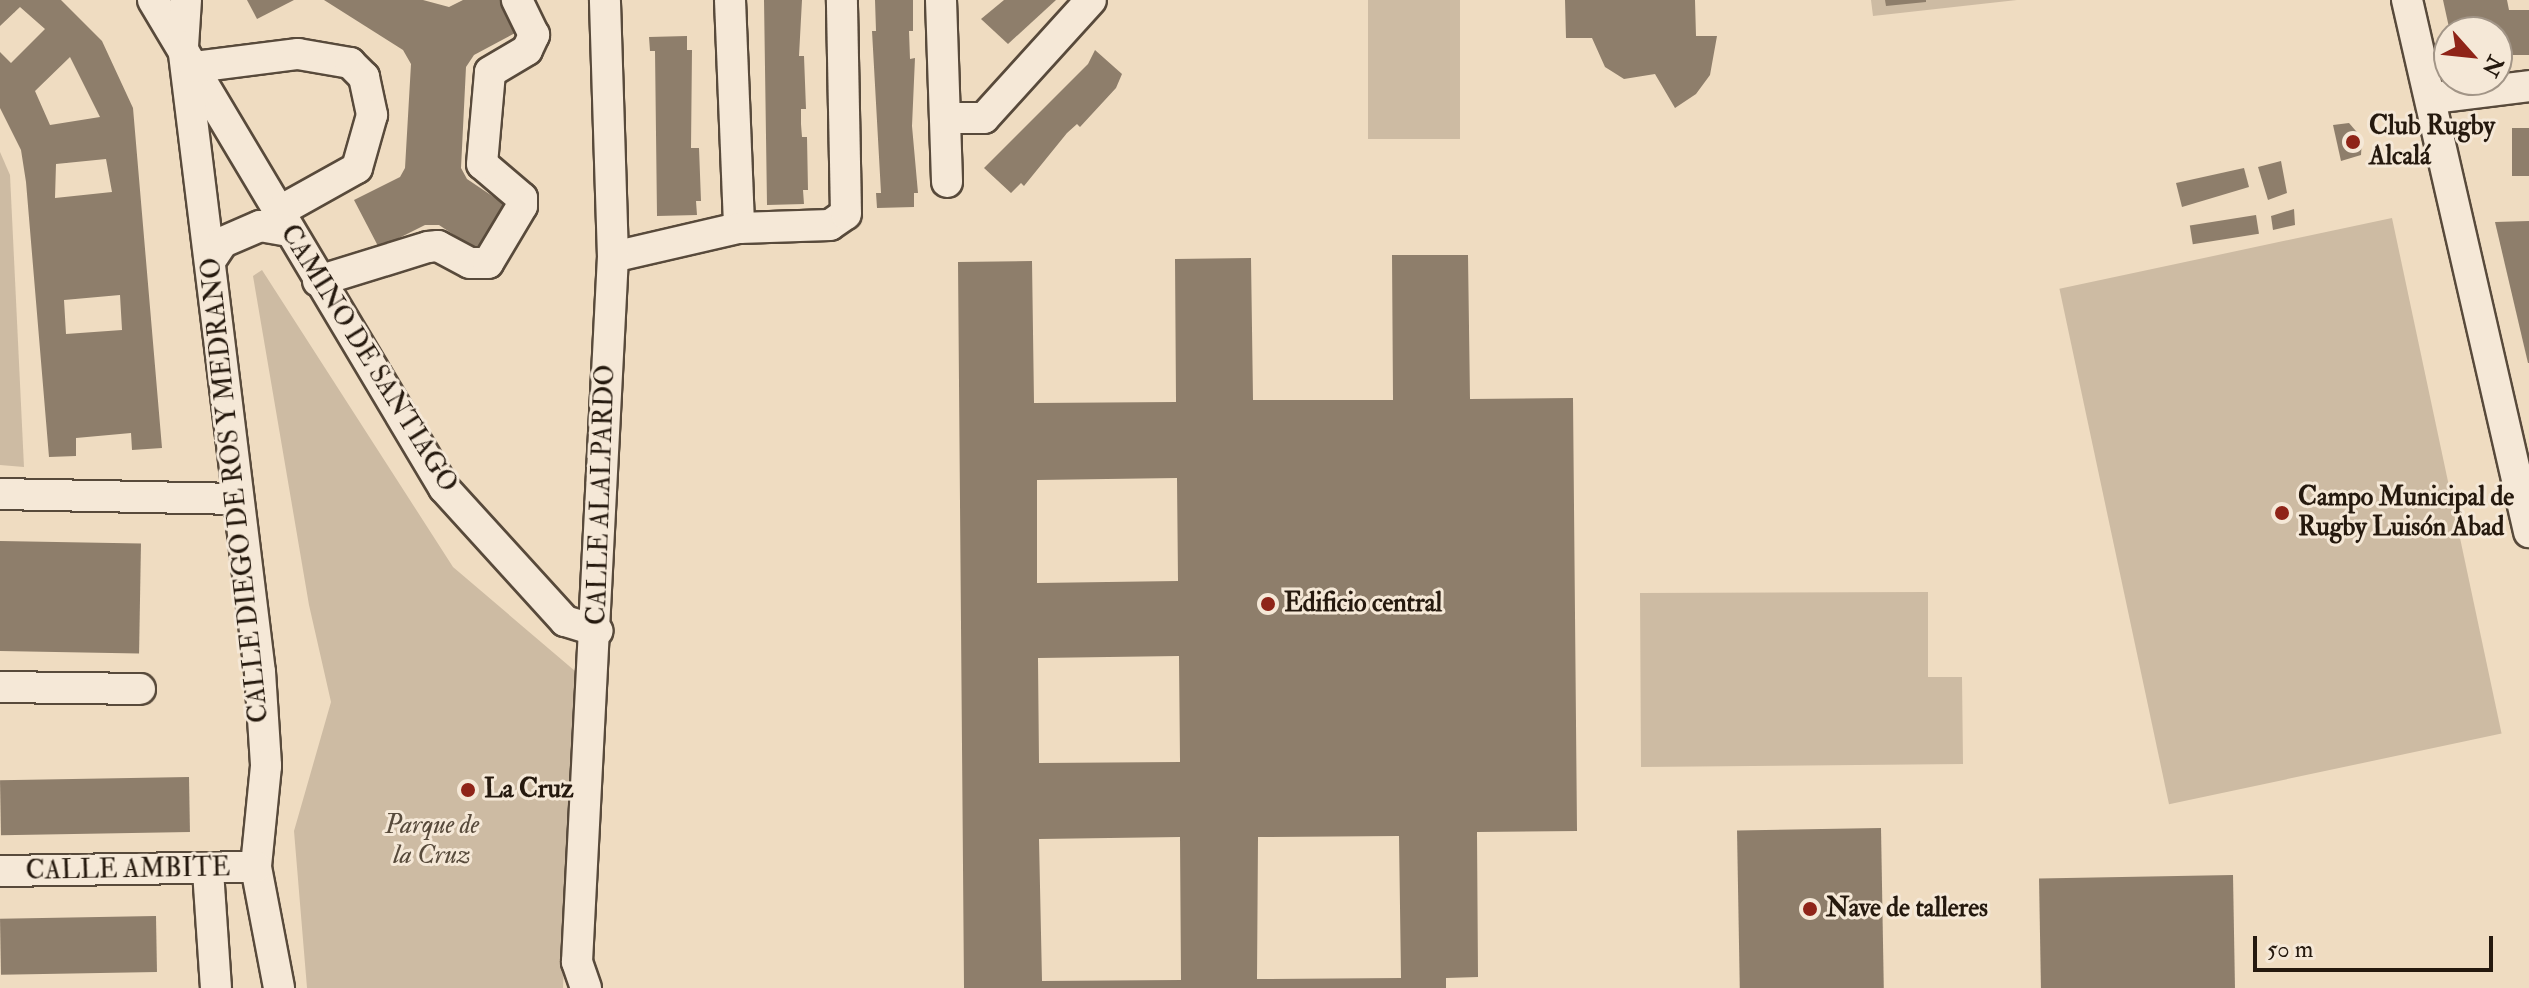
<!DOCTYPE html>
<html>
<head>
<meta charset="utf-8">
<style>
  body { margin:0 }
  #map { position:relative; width:2529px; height:988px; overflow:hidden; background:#efdcc1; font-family:"IM FELL Double Pica",serif }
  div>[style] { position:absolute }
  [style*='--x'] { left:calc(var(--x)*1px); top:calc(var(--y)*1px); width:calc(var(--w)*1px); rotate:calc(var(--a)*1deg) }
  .green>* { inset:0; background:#cdbba3; transform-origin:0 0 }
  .building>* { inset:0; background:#8e7e6b; transform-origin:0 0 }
  .roads { filter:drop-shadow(2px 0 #584a3b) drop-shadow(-2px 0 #584a3b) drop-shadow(0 2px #584a3b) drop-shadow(0 -2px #584a3b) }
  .street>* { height:30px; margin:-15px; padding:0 15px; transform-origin:15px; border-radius:15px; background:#f5e8d7 }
  .dots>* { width:22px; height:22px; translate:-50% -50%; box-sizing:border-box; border:4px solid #f5e8d7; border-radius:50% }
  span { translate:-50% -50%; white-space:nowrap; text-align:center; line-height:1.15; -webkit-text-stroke:6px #f5e8d7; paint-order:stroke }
  .poi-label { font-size:26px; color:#25190e; font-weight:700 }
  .left { translate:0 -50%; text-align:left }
  .street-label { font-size:26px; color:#25190e }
  .park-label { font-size:26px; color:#574a3b; font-style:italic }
  .north { position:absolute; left:2433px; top:16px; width:80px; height:80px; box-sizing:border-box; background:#f5e8d7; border:2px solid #a29587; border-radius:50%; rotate:117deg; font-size:22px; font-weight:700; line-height:32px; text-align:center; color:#25190e }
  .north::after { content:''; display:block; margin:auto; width:28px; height:36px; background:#8f2418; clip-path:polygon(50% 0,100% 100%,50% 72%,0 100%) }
  .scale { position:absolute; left:2253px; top:936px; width:240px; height:36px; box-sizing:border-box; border:4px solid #25190e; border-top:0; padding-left:10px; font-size:24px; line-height:28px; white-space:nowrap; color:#25190e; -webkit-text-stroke:6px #f5e8d7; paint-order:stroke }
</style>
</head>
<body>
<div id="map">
  <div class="green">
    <i style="left:1368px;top:0;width:92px;height:139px"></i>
    <i style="clip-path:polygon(1871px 0,2017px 0,1873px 16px)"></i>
    <i style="clip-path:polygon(0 152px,10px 175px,24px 467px,0 465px)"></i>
    <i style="left:2392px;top:218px;width:527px;height:340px;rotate:78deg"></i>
    <i style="clip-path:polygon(262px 270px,453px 567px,575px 671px,563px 988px,307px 988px,294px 831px,331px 702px,309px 605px,253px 276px)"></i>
    <i style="clip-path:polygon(1928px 592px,1928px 677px,1962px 677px,1963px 764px,1641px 767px,1640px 593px)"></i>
  </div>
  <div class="building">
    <i style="clip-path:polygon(evenodd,0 0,61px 0,102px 41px,133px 108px,162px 448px,132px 450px,131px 433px,76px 438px,76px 456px,49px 457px,26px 182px,21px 150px,0 108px,0 52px,11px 63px,45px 29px,20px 7px,0 26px,0 0,70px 57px,100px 117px,50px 125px,35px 91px,70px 57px,0 0,106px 159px,112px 192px,55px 198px,56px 164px,106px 159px,0 0,120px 295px,122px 330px,66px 334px,64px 300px,120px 295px)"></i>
    <i style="clip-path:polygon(247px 0,294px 0,257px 19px)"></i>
    <i style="clip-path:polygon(324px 0,423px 0,449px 7px,463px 0,503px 0,519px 31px,474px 55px,466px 67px,461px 168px,467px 179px,510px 208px,481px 253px,439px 225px,425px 225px,379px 248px,354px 200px,400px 177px,405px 168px,411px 64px,403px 50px)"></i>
    <i style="clip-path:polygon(764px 0,802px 0,799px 56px,804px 56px,806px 109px,801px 109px,801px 124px,802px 137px,807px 137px,808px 190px,803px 190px,804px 204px,767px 205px)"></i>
    <i style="clip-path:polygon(875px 0,913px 0,913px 31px,909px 31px,910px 59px,915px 58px,912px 126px,918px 193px,914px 193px,914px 207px,877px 208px,876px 193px,881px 193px,872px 31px,876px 31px)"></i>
    <i style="clip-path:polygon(1004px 0,1056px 0,1008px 44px,981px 19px)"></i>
    <i style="clip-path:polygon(1565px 0,1695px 0,1696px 36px,1717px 36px,1710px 75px,1696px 94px,1675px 108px,1655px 74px,1624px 79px,1605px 67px,1592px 38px,1566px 38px)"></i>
    <i style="clip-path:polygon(1885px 0,1926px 0,1926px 2px,1886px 6px)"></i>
    <i style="clip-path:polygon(2443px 0,2507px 0,2509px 10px,2529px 10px,2529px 55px,2497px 55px,2497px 32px,2450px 32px)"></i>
    <i style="clip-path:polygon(687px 36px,687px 50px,692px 50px,691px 148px,699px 148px,701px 201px,696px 201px,697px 215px,657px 216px,655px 51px,650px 51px,649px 37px)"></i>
    <i style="clip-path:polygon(1095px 50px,1122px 74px,1116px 88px,1080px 127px,1077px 124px,1067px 133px,1024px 186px,1021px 183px,1011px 193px,984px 168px,1088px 64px)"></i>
    <i style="clip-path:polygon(2349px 123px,2362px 138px,2361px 155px,2341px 161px,2333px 125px)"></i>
    <i style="left:2529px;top:128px;width:48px;height:17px;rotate:90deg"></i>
    <i style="clip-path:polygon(2281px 161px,2287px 193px,2268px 200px,2258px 167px)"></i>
    <i style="clip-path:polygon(2244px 168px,2249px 187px,2182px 207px,2176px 183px)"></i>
    <i style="clip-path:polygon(2294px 209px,2295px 225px,2273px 230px,2271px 216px)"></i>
    <i style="left:2256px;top:215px;width:19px;height:67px;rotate:81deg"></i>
    <i style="clip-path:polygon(2529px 221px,2529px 363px,2528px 363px,2495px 222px)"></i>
    <i style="clip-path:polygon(evenodd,1392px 255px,1468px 255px,1470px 399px,1573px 398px,1577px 831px,1477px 832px,1478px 977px,1446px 978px,1446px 988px,964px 988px,958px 262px,1032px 261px,1034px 403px,1176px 402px,1175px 259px,1251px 258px,1253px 400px,1393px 400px,1392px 255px,1177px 478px,1178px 581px,1037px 583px,1037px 480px,1177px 478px,1392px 255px,1179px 656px,1180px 762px,1039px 763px,1038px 658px,1179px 656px,1392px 255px,1399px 836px,1401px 978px,1257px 979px,1258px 837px,1399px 836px,1392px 255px,1180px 837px,1181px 980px,1042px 981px,1039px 839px,1180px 837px)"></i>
    <i style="left:0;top:541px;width:141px;height:110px;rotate:1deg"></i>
    <i style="left:189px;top:777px;width:55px;height:189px;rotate:89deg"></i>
    <i style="left:1881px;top:828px;width:160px;height:144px;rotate:89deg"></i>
    <i style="left:2233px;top:875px;width:113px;height:194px;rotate:89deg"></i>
    <i style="left:156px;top:916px;width:56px;height:156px;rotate:89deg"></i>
  </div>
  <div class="roads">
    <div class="street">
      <i style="--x:153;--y:0;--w:568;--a:59.19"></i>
      <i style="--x:444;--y:488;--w:180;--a:47.7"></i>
      <i style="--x:565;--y:621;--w:34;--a:17"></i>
      <i style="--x:186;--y:0;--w:46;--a:93.7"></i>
      <i style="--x:183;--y:46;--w:631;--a:82.99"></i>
      <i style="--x:260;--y:672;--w:94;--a:86.3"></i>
      <i style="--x:266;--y:766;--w:101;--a:95.7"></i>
      <i style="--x:256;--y:867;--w:123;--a:79.2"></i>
      <i style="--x:730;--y:0;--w:228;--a:87.7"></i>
      <i style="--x:941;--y:0;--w:182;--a:88.1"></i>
      <i style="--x:2407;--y:0;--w:546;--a:77.08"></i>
      <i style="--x:195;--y:67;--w:104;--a:-7.2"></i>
      <i style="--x:298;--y:54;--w:53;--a:9.8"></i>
      <i style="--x:350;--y:63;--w:20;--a:45"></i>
      <i style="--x:364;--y:77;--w:39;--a:78"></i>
      <i style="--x:372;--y:115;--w:55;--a:105.8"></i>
      <i style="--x:357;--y:168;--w:90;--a:150.9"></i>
      <i style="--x:2433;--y:98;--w:97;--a:-7.1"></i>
      <i style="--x:945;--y:118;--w:39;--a:0"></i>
      <i style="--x:984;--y:118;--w:159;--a:-47.8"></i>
      <i style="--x:613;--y:257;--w:129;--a:-13"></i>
      <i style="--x:739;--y:228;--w:91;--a:-1.9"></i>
      <i style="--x:830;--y:225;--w:19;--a:-35"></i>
      <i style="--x:846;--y:214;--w:214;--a:-91.1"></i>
      <i style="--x:210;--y:261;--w:23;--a:-56"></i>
      <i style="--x:223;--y:242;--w:40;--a:-23.4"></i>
      <i style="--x:260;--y:226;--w:29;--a:10"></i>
      <i style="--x:318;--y:281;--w:115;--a:-17.2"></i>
      <i style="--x:428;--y:247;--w:10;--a:-6"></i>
      <i style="--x:438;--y:246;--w:36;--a:28"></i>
      <i style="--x:470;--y:263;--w:18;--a:0"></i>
      <i style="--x:488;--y:263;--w:66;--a:-59.2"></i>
      <i style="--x:522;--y:206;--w:8;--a:-90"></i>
      <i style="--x:522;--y:198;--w:52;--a:-139.6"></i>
      <i style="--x:482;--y:164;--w:92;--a:-85"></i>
      <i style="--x:490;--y:72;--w:43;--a:-30.7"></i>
      <i style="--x:527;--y:50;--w:17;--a:-65"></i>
      <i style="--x:534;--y:35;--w:39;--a:-116"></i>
      <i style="--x:0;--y:494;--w:238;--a:1.2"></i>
      <i style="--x:0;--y:687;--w:140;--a:0.8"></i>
      <i style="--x:0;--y:871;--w:256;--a:-0.9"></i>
      <i style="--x:208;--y:871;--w:117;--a:86.1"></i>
      <i style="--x:586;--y:988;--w:28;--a:-109"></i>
      <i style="--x:577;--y:962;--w:706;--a:-87.08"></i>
      <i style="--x:613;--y:257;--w:257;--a:-91.8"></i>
    </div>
  </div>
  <div class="dots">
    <i style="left:2353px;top:142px;background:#8f2418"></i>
    <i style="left:2282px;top:513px;background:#8f2418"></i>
    <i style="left:1268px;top:604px;background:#8f2418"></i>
    <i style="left:468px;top:790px;background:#8f2418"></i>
    <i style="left:1810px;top:909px;background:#8f2418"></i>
  </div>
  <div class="poi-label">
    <span class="left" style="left:2369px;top:142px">Club Rugby<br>Alcalá</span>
    <span class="left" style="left:2298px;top:513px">Campo Municipal de<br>Rugby Luisón Abad</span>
    <span class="left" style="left:1284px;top:604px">Edificio central</span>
    <span class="left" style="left:484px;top:790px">La Cruz</span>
    <span class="left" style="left:1826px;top:909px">Nave de talleres</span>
  </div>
  <div class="street-label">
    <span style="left:368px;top:359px;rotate:58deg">CAMINO DE SANTIAGO</span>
    <span style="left:236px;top:490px;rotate:-96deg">CALLE DIEGO DE ROS Y MEDRANO</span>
    <span style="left:602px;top:495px;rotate:-88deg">CALLE ALALPARDO</span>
    <span style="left:128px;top:870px;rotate:-1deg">CALLE AMBITE</span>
  </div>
  <div class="park-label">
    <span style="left:432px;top:841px">Parque de<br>la Cruz</span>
  </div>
  <div class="north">N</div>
  <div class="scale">50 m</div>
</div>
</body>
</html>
